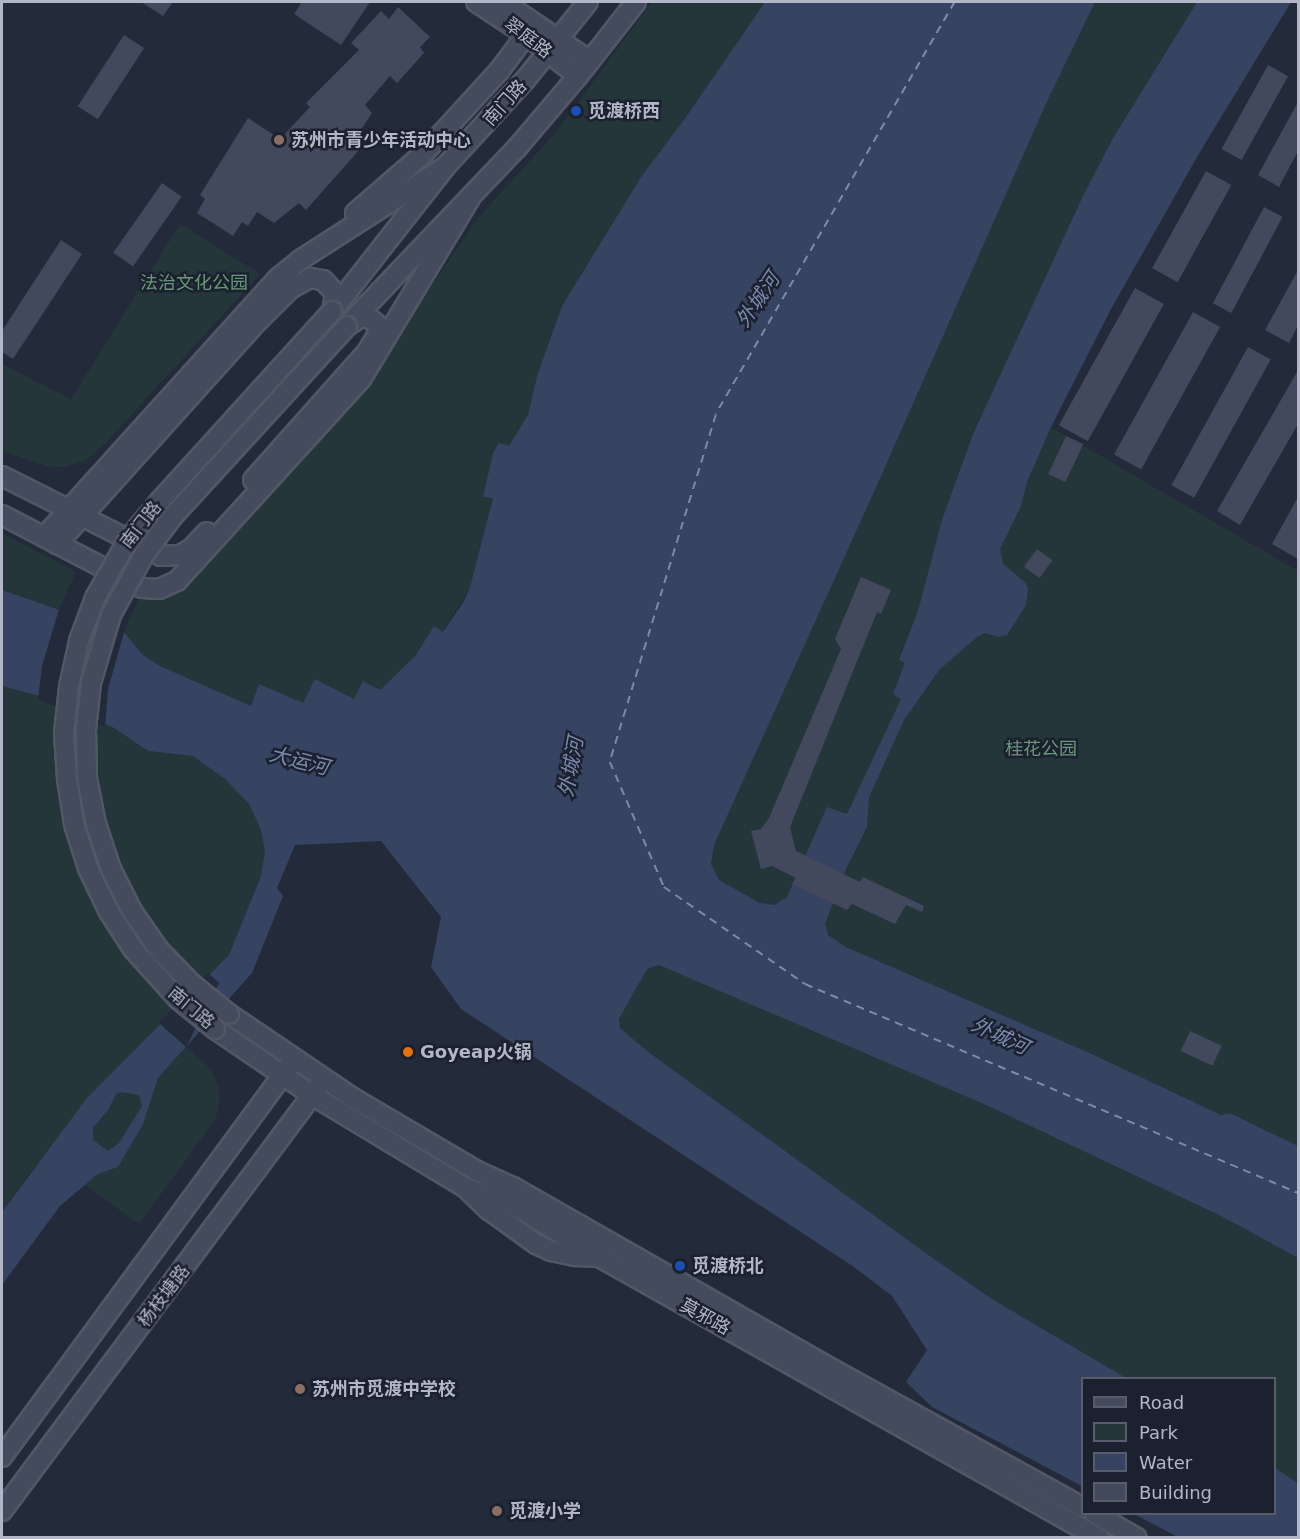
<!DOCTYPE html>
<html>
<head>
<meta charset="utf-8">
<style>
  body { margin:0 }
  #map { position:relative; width:1300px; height:1539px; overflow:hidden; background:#232a3a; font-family:"DejaVu Sans","Noto Sans SC",sans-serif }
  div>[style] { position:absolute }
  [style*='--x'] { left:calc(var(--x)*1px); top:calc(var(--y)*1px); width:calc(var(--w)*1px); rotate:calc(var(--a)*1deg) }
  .green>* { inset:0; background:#25363b }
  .water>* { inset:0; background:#364361 }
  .pier>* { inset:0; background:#232a3a }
  .ferry>* { height:1.5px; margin-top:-0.75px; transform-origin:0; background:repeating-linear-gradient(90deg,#7a8aae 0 8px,transparent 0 14px) }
  .building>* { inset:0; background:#42495c; transform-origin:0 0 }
  .roads { filter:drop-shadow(2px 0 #515765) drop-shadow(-2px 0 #515765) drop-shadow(0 2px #515765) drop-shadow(0 -2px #515765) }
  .secondary>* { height:18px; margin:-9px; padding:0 9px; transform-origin:9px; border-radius:9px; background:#444b5d }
  .bridges { filter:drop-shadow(2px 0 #515765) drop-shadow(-2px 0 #515765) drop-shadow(0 2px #515765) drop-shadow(0 -2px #515765) }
  .secondary-bridge>* { height:18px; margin:-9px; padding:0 9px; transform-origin:9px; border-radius:9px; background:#444b5d }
  .dots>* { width:16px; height:16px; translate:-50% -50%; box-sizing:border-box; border:3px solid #1c212f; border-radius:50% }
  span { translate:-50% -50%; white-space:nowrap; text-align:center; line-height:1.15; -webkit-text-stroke:5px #1c212f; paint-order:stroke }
  .street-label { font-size:18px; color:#b1b7c6 }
  .poi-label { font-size:18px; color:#b1b7c6; font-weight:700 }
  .left { translate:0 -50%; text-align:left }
  .park-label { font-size:18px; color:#699779 }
  .water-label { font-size:20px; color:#7a8aae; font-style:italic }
  .frame { position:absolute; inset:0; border:3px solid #b1b7c6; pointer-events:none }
  .legend { position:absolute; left:1081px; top:1377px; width:195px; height:138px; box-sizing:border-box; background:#1c212f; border:2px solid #585d6b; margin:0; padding:8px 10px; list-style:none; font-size:18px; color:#b1b7c6 }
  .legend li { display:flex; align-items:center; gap:12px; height:30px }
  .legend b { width:30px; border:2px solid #585d6b }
</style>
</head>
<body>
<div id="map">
  <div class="green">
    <i style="clip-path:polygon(652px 2px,765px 2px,686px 117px,641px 177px,562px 306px,537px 376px,528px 415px,483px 497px,493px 498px,470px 587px,443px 632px,434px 626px,415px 656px,380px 690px,354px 699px,303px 703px,251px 706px,160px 666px,143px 655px,124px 632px,142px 591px,155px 598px,161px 597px,384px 355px,478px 218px,556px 132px)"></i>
    <i style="clip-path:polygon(1095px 2px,1197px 2px,1113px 138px,1082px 198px,973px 434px,964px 458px,1027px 482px,1051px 427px,1298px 571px,1298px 1146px,1230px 1113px,1221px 1115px,1094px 1055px,846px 947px,723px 883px,717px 878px,711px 864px,714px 845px,874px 492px,1045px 106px)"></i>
    <i style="clip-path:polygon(180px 224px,260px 274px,101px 448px,86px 460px,66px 467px,50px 467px,2px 451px,2px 364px,71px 399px)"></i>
    <i style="clip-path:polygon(2px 533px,76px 572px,59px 609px,2px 590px)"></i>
    <i style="clip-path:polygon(2px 686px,50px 699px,114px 728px,148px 751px,193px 756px,225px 779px,249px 804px,261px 830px,265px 850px,261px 876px,229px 955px,161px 1026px,29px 1174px,2px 1212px)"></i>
    <i style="clip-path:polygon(659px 965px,986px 1105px,1221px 1216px,1298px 1258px,1298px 1483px,1275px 1468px,1274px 1378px,1126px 1378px,992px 1299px,930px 1256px,647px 1051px,620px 1028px,619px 1019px,647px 969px)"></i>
    <i style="clip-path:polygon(186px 1047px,213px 1071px,220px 1095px,218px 1111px,215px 1120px,139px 1224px,85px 1185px,98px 1174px,118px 1167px,77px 1131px,124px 1076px,151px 1099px,158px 1078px)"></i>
  </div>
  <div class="water">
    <i style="clip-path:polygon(evenodd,765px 2px,1095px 2px,1045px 106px,874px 492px,714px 845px,711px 864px,719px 880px,760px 903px,775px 905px,787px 897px,827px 807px,847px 814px,901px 699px,893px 694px,905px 663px,899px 660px,918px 611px,942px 520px,973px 434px,1082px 198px,1113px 138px,1197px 2px,1291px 2px,1197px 157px,1110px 311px,1051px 427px,1027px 482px,1021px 506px,1000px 549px,1003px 564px,1025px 582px,1028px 588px,1026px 605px,1007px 635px,999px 637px,985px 633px,977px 637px,939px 670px,904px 720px,869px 797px,867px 827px,845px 871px,825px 924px,828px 935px,846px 947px,1094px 1055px,1221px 1115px,1230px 1113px,1298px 1146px,1298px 1258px,1221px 1216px,986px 1105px,659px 965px,647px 969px,619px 1019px,620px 1028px,647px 1051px,930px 1256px,992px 1299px,1126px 1378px,1082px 1378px,1082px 1486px,932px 1407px,906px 1382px,927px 1350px,892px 1296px,854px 1267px,461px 1009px,431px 967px,441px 917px,381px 841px,295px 845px,277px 888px,283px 896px,252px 973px,158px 1078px,143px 1124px,118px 1167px,98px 1174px,60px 1206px,2px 1285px,2px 1212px,87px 1098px,229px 955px,261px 876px,265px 851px,261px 830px,249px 804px,225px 779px,193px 756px,148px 751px,114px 728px,50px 699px,2px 686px,2px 590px,124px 632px,143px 655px,160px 666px,251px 706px,259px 684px,303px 703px,315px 679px,354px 699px,363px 681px,380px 690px,415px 656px,434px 626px,443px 632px,464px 601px,470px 587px,493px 498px,483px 497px,493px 453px,499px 443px,509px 446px,528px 415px,537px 376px,562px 306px,641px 177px,686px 117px,765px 2px,122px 1092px,139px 1095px,142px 1106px,119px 1143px,108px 1151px,93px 1140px,93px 1128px,108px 1110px,116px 1094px,122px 1092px)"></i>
    <i style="clip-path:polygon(1275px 1468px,1298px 1483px,1298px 1537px,1178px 1537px,1134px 1514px,1274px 1514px)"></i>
  </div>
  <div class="pier">
    <i style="clip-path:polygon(60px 606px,125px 629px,108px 689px,105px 727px,38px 699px,42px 666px)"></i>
    <i style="clip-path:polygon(208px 973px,219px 983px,186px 1047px,159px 1023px)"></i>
  </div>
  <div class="ferry">
    <i style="--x:955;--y:2;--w:477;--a:120.1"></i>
    <i style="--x:716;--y:415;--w:363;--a:107"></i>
    <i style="--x:610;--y:762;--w:136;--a:66.6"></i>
    <i style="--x:664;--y:887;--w:171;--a:34.5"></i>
    <i style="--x:805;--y:984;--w:535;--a:22.97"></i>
  </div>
  <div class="building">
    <i style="clip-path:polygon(141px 2px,173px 2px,163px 16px)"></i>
    <i style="clip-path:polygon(302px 2px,370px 2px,341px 45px,294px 14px)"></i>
    <i style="clip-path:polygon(398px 7px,430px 37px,420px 47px,424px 53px,397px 83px,390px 76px,365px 105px,372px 113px,353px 142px,360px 149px,306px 210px,299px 203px,274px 223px,257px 212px,248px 226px,242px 222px,233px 236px,197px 213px,205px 199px,200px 195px,248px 118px,280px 139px,310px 107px,306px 103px,359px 50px,351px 43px,381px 11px,389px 19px)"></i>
    <i style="left:124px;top:35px;width:24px;height:85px;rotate:33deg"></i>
    <i style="left:1268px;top:65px;width:23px;height:96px;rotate:29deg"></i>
    <i style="clip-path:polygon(1298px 102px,1298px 151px,1279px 187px,1258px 175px)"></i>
    <i style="left:1206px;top:171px;width:29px;height:111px;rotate:29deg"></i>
    <i style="left:162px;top:183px;width:24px;height:85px;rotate:35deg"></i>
    <i style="left:1264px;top:207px;width:21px;height:109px;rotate:28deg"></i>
    <i style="clip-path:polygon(61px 240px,82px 254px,13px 359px,2px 352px,2px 331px)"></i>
    <i style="clip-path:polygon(1298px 270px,1298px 325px,1289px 343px,1265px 330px)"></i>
    <i style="left:1135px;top:288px;width:33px;height:157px;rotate:29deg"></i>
    <i style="left:1193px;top:312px;width:31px;height:163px;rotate:29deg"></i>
    <i style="left:1248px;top:347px;width:26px;height:158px;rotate:29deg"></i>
    <i style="clip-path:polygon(1297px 372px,1298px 424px,1240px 525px,1217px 511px)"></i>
    <i style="left:1066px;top:436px;width:19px;height:42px;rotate:25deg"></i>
    <i style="clip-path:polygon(1298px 497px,1298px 559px,1272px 544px)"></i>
    <i style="left:1037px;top:549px;width:19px;height:22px;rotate:36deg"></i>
    <i style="clip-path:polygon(861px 577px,891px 590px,881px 614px,877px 612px,790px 827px,796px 851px,860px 882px,863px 877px,924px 906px,922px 912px,906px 905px,895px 924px,852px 904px,847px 910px,792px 884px,796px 878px,772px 866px,761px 869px,751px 831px,761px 829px,769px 818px,841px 649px,835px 639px)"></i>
    <i style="left:1190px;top:1031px;width:35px;height:22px;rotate:25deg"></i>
  </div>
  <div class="roads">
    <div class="secondary">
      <i style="--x:476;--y:2;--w:60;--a:33.4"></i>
      <i style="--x:526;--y:35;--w:66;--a:38.3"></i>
      <i style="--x:503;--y:2;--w:105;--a:34.1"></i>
      <i style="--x:355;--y:213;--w:90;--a:-40.9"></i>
      <i style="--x:423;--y:154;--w:113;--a:-47.5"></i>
      <i style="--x:499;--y:71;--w:45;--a:-53.1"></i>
      <i style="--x:333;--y:310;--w:182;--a:-51.9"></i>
      <i style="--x:445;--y:167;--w:118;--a:-47.4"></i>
      <i style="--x:525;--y:80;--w:100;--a:-51.1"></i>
      <i style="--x:352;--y:321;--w:238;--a:-46.4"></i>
      <i style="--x:516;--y:149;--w:96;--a:-49.7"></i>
      <i style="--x:578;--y:76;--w:94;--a:-51.9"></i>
      <i style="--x:2;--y:476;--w:178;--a:26.7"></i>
      <i style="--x:161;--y:556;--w:19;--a:-3"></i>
      <i style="--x:180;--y:555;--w:13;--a:-29"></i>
      <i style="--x:191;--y:549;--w:23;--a:-47"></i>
      <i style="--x:253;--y:480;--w:171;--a:-48.3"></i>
      <i style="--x:367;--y:352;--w:21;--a:-59"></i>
      <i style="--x:378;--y:334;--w:9;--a:-90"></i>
      <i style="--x:378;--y:325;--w:11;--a:-142"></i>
      <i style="--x:369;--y:318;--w:8;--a:-173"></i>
      <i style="--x:361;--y:317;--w:17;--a:147"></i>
      <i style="--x:2;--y:515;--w:158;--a:27.5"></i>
      <i style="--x:142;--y:588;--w:17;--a:3"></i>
      <i style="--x:159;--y:589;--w:20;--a:-24"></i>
      <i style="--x:177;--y:581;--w:273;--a:-47.7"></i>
      <i style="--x:361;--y:379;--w:211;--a:-58.9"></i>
      <i style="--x:44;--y:537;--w:349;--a:-47.9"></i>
      <i style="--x:278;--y:278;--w:28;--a:-39"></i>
      <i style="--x:300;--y:260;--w:172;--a:-32.7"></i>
      <i style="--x:57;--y:544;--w:299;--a:-48"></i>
      <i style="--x:257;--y:322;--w:47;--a:-45"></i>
      <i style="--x:290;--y:289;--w:23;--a:-29"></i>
      <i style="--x:310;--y:278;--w:13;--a:9"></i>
      <i style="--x:323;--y:280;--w:18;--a:47"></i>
      <i style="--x:335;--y:293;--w:18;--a:99"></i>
      <i style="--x:229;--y:1014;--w:150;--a:34.1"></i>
      <i style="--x:353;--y:1098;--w:144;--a:30.5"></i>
      <i style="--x:477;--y:1171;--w:39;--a:24"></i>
      <i style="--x:513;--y:1187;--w:357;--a:29.7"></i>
      <i style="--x:823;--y:1364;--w:296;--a:28.9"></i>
      <i style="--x:215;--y:1029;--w:117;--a:34.2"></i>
      <i style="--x:312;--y:1095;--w:180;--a:31.1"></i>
      <i style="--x:466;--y:1188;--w:46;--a:18.8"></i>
      <i style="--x:510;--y:1203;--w:104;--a:31.2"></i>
      <i style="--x:599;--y:1257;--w:574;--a:29.34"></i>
      <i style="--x:469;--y:1191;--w:28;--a:44"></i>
      <i style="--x:489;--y:1210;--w:58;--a:35.9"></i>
      <i style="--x:536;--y:1244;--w:17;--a:25"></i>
      <i style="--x:551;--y:1251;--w:25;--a:12"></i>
      <i style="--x:575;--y:1256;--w:23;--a:2"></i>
      <i style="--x:2;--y:1457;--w:485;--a:-53.7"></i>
      <i style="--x:2;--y:1511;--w:529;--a:-53.3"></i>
      <i style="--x:1095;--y:1514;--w:48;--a:29.7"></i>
    </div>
  </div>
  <div class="bridges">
    <div class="secondary-bridge">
      <i style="--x:229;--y:1014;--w:48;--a:-141"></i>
      <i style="--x:192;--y:984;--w:47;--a:-134.1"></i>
      <i style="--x:159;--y:950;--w:47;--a:-124.7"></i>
      <i style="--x:132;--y:911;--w:47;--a:-116.6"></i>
      <i style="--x:111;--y:869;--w:47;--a:-108.4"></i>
      <i style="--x:96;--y:824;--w:47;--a:-101.1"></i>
      <i style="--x:87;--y:778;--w:48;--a:-91.2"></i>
      <i style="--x:86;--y:730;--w:47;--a:-83.9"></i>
      <i style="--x:91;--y:683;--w:71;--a:-73.6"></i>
      <i style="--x:111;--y:615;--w:71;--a:-61.3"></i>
      <i style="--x:145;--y:553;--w:48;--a:-52.7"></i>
      <i style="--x:174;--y:515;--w:256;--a:-47.5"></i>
      <i style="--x:215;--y:1029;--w:46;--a:-141.1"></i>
      <i style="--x:179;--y:1000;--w:69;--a:-132"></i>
      <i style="--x:133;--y:949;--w:46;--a:-122.7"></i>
      <i style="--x:108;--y:910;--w:47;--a:-115.5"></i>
      <i style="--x:88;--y:868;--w:46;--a:-107.7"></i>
      <i style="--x:74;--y:824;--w:46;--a:-98.8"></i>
      <i style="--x:67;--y:779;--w:46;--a:-93.7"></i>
      <i style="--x:64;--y:733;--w:46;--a:-83.8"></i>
      <i style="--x:69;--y:687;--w:47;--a:-77.7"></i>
      <i style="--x:79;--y:641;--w:46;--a:-69.6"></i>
      <i style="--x:95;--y:598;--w:69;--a:-60.5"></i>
      <i style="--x:129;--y:538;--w:47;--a:-50.2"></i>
      <i style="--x:159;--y:502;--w:258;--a:-47.8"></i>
    </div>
  </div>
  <div class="dots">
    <i style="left:576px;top:111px;background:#1a4fb4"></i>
    <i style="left:279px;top:140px;background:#8d6e63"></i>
    <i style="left:408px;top:1052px;background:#e8710a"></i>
    <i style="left:680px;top:1266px;background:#1a4fb4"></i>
    <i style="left:300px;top:1389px;background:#8d6e63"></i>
    <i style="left:497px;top:1511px;background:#8d6e63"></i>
  </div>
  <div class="street-label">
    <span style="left:528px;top:38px;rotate:37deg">翠庭路</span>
    <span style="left:505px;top:103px;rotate:-48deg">南门路</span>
    <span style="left:141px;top:525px;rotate:-52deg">南门路</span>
    <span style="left:191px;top:1008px;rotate:40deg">南门路</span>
    <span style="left:164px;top:1296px;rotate:-53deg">杨枝塘路</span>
    <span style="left:705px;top:1317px;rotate:29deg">莫邪路</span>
  </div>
  <div class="poi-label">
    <span class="left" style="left:588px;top:111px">觅渡桥西</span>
    <span class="left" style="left:291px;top:140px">苏州市青少年活动中心</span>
    <span class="left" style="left:420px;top:1052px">Goyeap火锅</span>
    <span class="left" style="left:692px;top:1266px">觅渡桥北</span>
    <span class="left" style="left:312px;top:1389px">苏州市觅渡中学校</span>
    <span class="left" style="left:509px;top:1511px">觅渡小学</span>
  </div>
  <div class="park-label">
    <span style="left:194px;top:283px">法治文化公园</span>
    <span style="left:1041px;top:749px">桂花公园</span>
  </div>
  <div class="water-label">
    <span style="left:758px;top:300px;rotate:-56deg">外城河</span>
    <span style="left:299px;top:761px;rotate:14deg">大运河</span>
    <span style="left:571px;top:767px;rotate:-80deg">外城河</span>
    <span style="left:1000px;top:1036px;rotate:25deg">外城河</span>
  </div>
  <div class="frame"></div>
  <ul class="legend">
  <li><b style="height:8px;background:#444b5d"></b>Road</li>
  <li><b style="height:16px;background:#25363b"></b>Park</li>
  <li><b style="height:16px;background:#364361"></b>Water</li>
  <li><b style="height:16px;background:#42495c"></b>Building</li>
  </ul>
</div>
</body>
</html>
